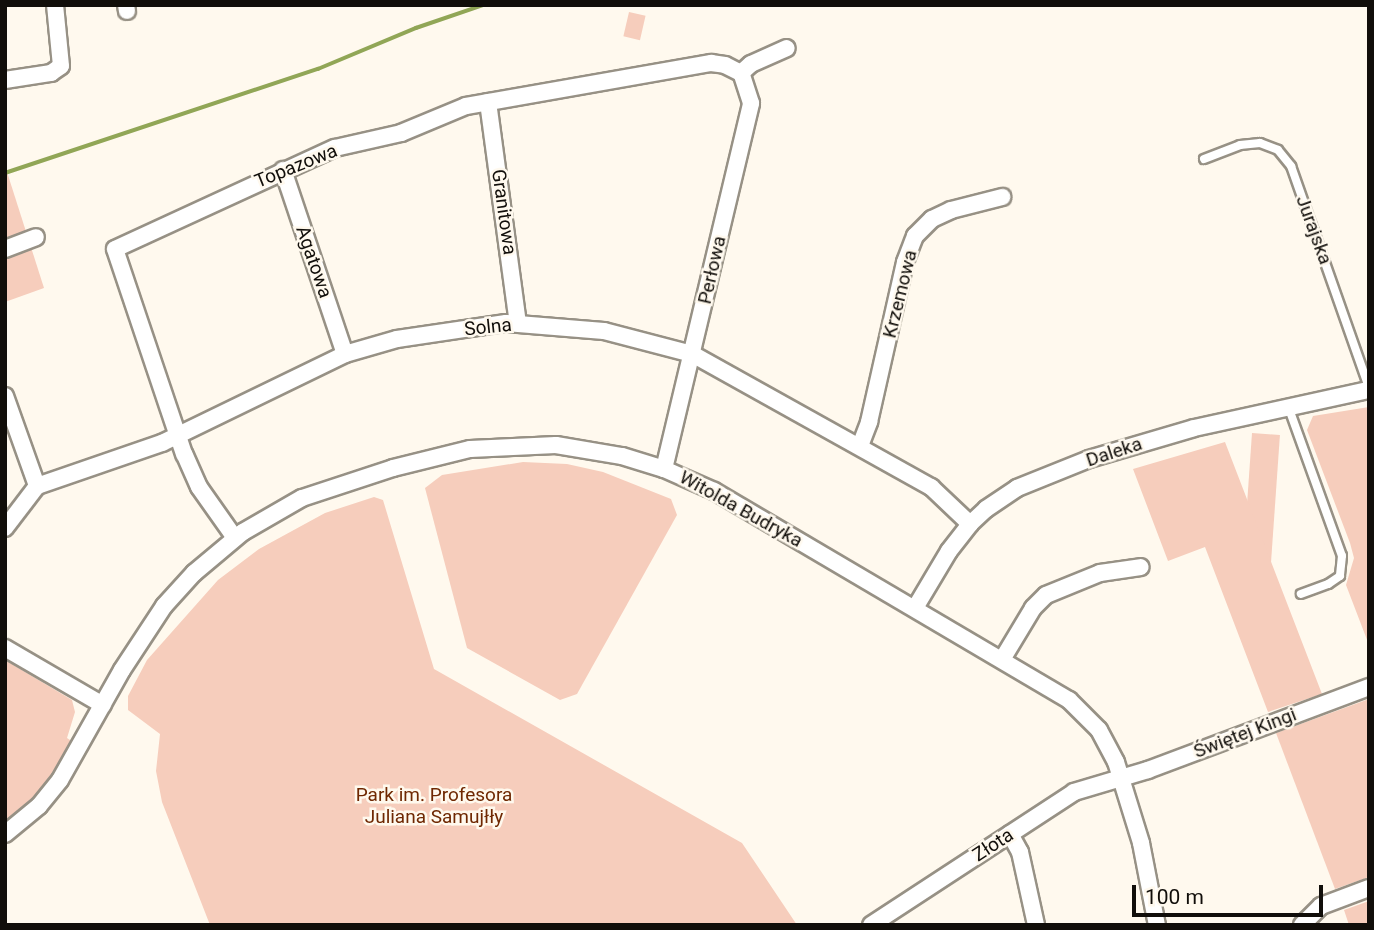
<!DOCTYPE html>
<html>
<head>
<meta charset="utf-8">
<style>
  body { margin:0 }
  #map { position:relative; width:1374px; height:930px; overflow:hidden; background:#fff9ee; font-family:Roboto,sans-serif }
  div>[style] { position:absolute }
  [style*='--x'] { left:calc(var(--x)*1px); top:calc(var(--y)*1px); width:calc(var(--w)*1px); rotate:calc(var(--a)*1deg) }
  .green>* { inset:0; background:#f6cdbc; transform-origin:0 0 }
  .stream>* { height:3.5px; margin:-1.75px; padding:0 1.75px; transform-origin:1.75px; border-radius:1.75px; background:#91a656 }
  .roads { filter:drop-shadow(2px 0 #979185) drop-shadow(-2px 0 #979185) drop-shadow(0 2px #979185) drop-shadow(0 -2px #979185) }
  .service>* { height:8px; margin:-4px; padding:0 4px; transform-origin:4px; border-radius:4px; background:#fff }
  .minor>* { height:16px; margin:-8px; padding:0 8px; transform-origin:8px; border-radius:8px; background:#fff }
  span { translate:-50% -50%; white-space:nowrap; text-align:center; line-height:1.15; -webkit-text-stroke:5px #fff9ee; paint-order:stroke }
  .street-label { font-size:19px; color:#110e0a }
  .park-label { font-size:19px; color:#6f2802 }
  .frame { position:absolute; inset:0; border:7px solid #110e0a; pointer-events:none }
  .scale { position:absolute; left:1132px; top:885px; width:191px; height:32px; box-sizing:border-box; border:4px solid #110e0a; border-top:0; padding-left:9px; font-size:21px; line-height:24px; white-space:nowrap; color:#110e0a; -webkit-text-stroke:5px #fff9ee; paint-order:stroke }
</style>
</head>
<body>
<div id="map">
  <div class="green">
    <i style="left:629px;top:12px;width:17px;height:25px;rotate:13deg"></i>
    <i style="clip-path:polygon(7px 172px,44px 288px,5px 302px,5px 173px)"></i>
    <i style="clip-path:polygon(1369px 407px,1369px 645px,1346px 585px,1354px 558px,1350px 543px,1307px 430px,1313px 416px)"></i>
    <i style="left:1252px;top:433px;width:28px;height:139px;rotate:4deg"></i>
    <i style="clip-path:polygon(1225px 442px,1322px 694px,1268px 712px,1205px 547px,1168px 561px,1133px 469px)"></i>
    <i style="clip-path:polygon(523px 462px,567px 464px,603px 472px,671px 499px,677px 515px,577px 694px,560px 700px,467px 648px,425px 488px,442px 475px)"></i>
    <i style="clip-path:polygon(374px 497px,383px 500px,434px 669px,742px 843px,797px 925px,210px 925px,162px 802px,156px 771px,160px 734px,128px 710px,128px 696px,147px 660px,218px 580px,259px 549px,325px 513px)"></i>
    <i style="clip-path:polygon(5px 660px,72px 700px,75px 712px,67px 738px,73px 742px,34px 800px,7px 825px)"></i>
    <i style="clip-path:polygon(1369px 699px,1369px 877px,1335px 889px,1276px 733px)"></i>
    <i style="clip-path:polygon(1369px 901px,1369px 925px,1349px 925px,1344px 910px)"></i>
  </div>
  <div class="stream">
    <i style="--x:1215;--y:5;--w:79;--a:0"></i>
    <i style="--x:5;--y:173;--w:330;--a:-18.4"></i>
    <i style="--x:318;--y:69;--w:106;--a:-22.7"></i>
    <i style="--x:416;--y:28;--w:71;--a:-18.9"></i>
  </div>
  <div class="roads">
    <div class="service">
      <i style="--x:1204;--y:159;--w:39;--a:-21"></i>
      <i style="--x:1240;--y:145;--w:20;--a:-6"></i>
      <i style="--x:1260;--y:143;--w:19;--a:21"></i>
      <i style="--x:1278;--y:150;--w:21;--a:51"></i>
      <i style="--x:1291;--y:166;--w:235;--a:70.6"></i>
      <i style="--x:1288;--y:406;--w:159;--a:70.2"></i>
      <i style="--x:1342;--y:556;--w:20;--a:96"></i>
      <i style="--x:1340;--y:576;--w:14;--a:146"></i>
      <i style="--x:1328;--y:584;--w:29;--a:160"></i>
    </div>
    <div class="minor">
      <i style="--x:126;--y:5;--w:6;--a:81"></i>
      <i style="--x:5;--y:80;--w:47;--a:-8.7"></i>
      <i style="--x:51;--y:73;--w:12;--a:-35"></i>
      <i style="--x:61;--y:66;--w:61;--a:-95.6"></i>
      <i style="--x:488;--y:102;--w:223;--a:82.3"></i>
      <i style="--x:283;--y:170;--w:194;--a:71.4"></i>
      <i style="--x:5;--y:249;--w:33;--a:-21"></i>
      <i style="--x:5;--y:396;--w:96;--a:70.4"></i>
      <i style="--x:860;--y:446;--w:26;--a:-69"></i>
      <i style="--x:869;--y:422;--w:164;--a:-77.3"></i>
      <i style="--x:905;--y:262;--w:28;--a:-69"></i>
      <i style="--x:915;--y:236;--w:24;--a:-45"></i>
      <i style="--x:932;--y:219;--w:21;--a:-25"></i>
      <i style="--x:951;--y:210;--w:53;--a:-14.3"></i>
      <i style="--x:664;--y:469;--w:376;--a:-76.6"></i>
      <i style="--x:751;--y:103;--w:32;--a:-108"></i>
      <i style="--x:5;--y:528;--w:53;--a:-52.7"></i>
      <i style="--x:37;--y:486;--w:132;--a:-19"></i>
      <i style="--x:162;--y:443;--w:203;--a:-25.9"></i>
      <i style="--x:345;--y:354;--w:54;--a:-16.1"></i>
      <i style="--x:397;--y:339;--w:110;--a:-8.4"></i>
      <i style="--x:506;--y:323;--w:98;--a:4.7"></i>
      <i style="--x:604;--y:331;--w:91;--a:14.6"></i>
      <i style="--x:692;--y:354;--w:274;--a:29.1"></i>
      <i style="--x:931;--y:487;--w:54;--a:43.5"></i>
      <i style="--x:235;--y:538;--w:62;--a:-125.2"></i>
      <i style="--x:199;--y:487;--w:36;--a:-114"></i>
      <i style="--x:184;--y:454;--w:216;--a:-108.6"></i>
      <i style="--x:115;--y:249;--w:242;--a:-24.7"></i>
      <i style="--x:335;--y:148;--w:68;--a:-12.8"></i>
      <i style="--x:401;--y:133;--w:70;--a:-22.6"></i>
      <i style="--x:466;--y:106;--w:249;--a:-10"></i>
      <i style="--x:711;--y:63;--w:14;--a:8"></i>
      <i style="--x:725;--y:65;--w:18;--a:27"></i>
      <i style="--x:741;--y:73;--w:13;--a:-42"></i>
      <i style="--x:751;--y:64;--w:39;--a:-24"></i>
      <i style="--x:915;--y:608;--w:66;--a:-59.2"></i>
      <i style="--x:949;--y:551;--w:34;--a:-52"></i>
      <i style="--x:970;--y:524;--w:22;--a:-43"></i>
      <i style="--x:986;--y:509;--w:37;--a:-34"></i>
      <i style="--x:1017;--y:488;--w:78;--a:-21.9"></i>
      <i style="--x:1089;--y:459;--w:109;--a:-16.4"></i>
      <i style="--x:1194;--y:428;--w:179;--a:-12.3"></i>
      <i style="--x:5;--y:648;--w:113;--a:30.2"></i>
      <i style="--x:1003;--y:658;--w:58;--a:-59"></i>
      <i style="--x:1033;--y:608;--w:18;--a:-45"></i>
      <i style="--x:1046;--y:595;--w:58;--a:-22.2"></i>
      <i style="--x:1100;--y:573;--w:41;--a:-8.3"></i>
      <i style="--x:5;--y:834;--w:44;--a:-39.5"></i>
      <i style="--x:39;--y:806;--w:33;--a:-51"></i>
      <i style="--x:60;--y:780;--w:126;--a:-60.6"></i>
      <i style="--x:122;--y:670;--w:77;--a:-56.7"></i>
      <i style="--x:164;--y:606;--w:45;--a:-47.7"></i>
      <i style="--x:194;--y:573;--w:64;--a:-39.9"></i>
      <i style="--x:243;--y:532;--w:68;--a:-30"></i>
      <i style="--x:302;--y:498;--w:96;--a:-18.2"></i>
      <i style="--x:393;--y:468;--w:79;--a:-13.9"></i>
      <i style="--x:470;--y:449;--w:86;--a:-2.7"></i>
      <i style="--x:556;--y:445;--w:67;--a:9.5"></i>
      <i style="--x:622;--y:456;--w:44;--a:17.2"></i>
      <i style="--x:664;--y:469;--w:55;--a:23.7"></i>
      <i style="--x:714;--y:491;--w:412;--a:30.5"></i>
      <i style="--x:1069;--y:700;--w:42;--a:45"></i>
      <i style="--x:1099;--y:730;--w:36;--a:62"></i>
      <i style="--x:1116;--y:762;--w:85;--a:72.8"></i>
      <i style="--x:1141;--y:843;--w:84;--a:79"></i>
      <i style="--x:1010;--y:834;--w:21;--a:61"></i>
      <i style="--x:1020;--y:852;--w:75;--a:77.6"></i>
      <i style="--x:871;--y:925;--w:243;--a:-33.2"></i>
      <i style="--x:1074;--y:792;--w:77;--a:-16.6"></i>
      <i style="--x:1148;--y:770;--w:236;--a:-20.6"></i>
      <i style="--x:1302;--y:925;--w:27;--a:-45"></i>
      <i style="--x:1321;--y:906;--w:51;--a:-20.6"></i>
    </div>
  </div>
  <div class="street-label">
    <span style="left:296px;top:166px;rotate:-22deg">Topazowa</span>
    <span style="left:504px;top:212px;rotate:82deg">Granitowa</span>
    <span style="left:1314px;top:230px;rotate:70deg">Jurajska</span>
    <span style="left:314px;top:262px;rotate:71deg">Agatowa</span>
    <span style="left:712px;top:270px;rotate:-77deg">Perłowa</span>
    <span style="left:900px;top:294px;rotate:-76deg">Krzemowa</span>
    <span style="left:488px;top:327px;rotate:-6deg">Solna</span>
    <span style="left:1114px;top:452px;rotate:-18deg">Daleka</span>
    <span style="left:741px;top:509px;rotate:29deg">Witolda Budryka</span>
    <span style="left:1245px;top:733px;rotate:-21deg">Świętej Kingi</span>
    <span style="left:993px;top:845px;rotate:-33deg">Złota</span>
  </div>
  <div class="park-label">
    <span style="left:434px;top:806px">Park im. Profesora<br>Juliana Samujłły</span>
  </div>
  <div class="frame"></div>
  <div class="scale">100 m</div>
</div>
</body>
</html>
